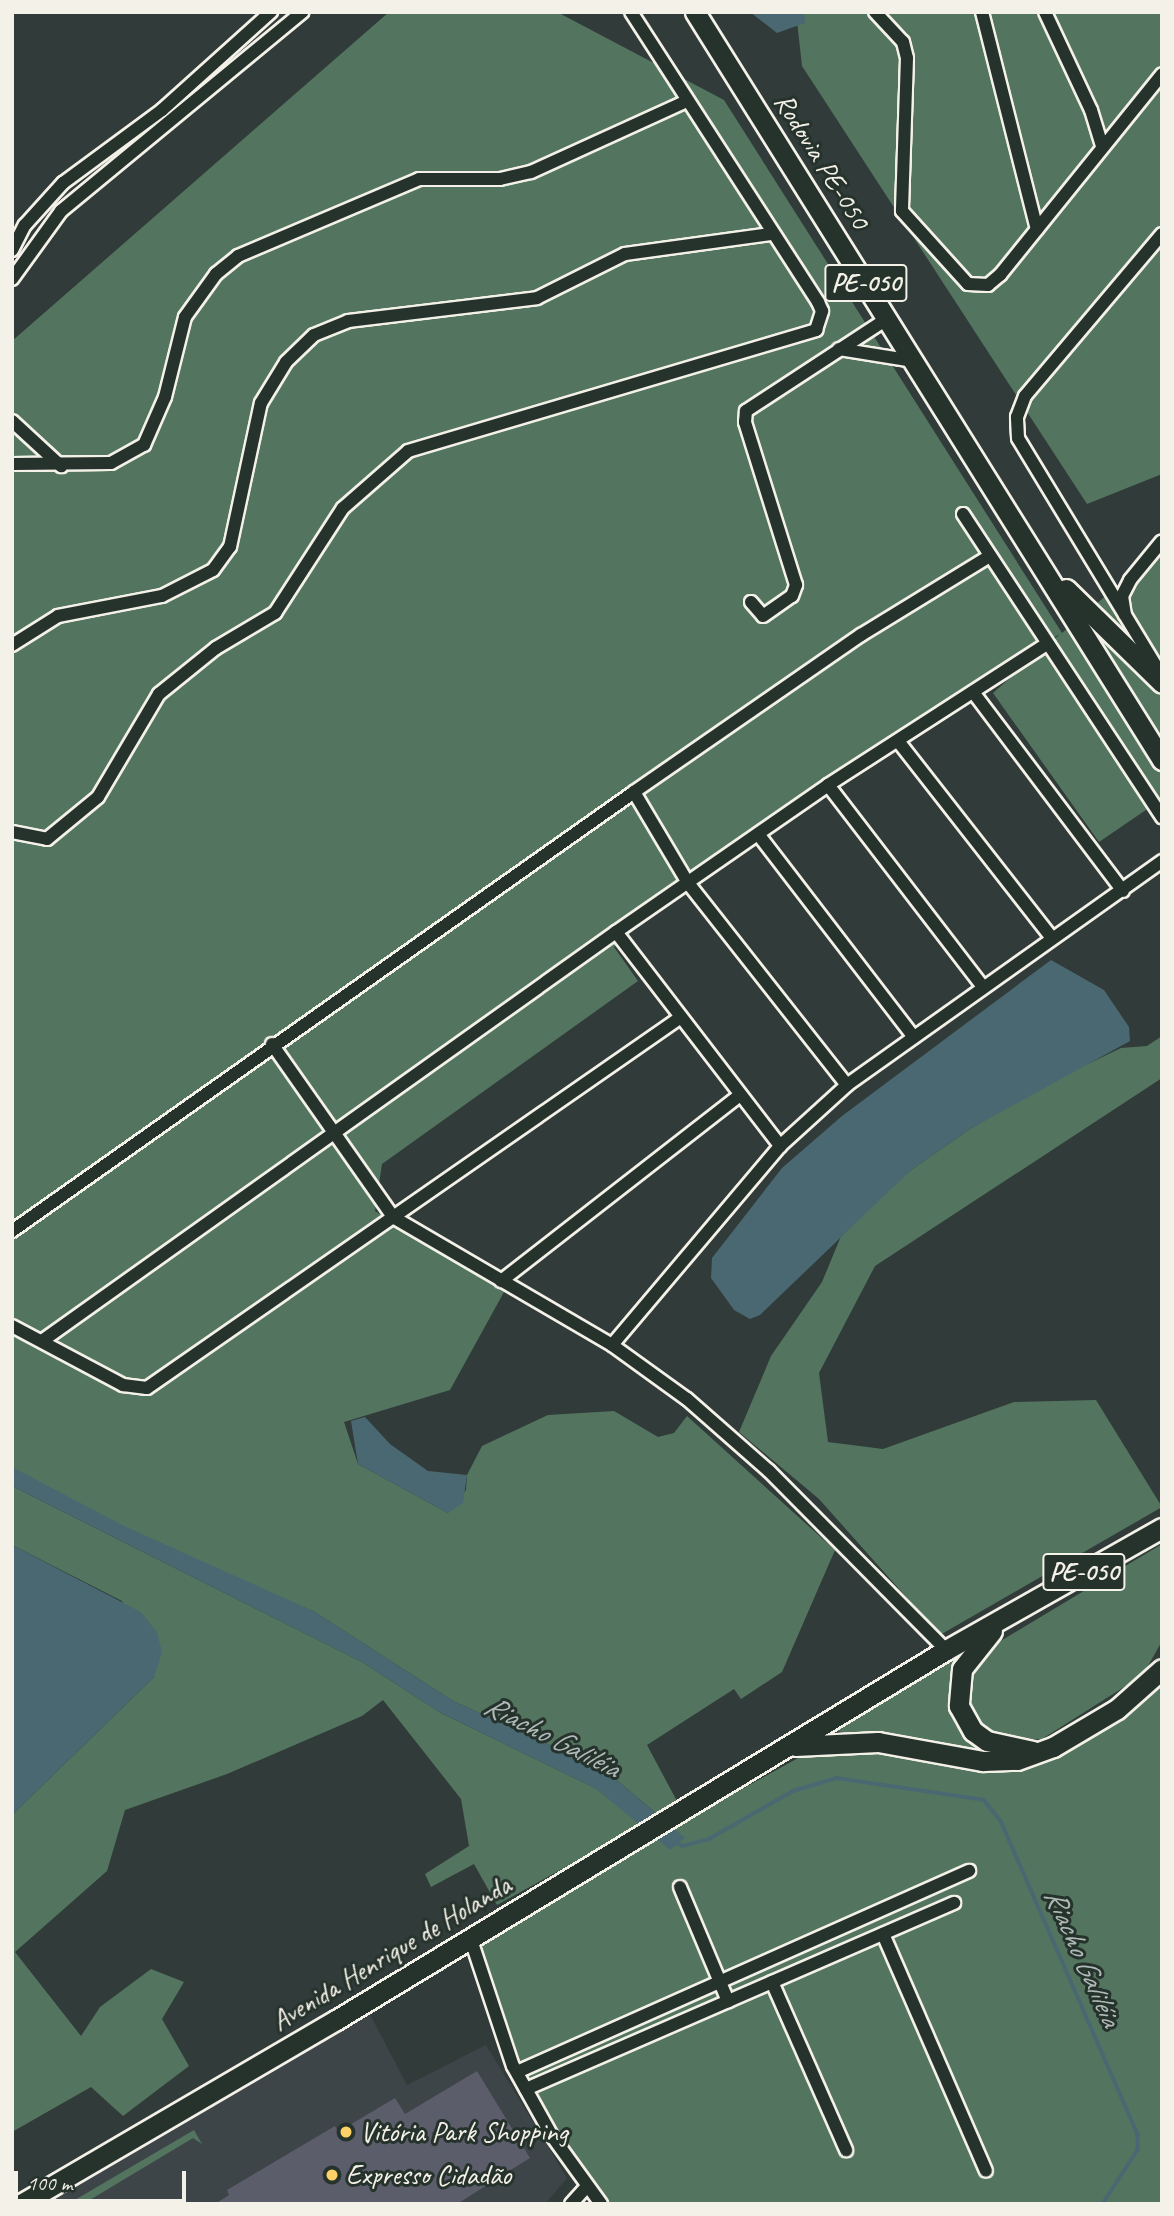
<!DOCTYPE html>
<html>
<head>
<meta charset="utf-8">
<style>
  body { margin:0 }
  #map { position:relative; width:1174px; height:2216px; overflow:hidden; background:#313b39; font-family:Caveat,sans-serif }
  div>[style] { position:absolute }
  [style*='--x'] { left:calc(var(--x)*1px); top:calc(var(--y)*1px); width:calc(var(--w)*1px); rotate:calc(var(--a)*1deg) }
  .built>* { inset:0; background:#3e4548 }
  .green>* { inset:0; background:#53755f }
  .water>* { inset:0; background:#4a6871 }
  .stream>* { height:3.5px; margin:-1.75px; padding:0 1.75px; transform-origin:1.75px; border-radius:1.75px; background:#4a6871 }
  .building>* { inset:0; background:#5c5d6a }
  .roads { filter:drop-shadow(2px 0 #f4f1e8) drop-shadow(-2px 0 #f4f1e8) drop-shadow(0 2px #f4f1e8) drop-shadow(0 -2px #f4f1e8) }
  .minor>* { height:12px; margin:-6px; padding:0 6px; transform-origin:6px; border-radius:6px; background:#26332d }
  .primary>* { height:19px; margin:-9.5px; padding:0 9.5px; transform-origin:9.5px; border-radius:9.5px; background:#26332d }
  .dots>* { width:19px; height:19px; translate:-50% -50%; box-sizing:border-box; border:4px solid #26332d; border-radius:50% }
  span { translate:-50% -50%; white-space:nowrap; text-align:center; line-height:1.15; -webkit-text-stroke:6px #26332d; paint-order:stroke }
  .shield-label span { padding:2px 5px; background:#26332d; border:2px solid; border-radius:5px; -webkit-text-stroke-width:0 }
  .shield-label { font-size:26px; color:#f4f1e8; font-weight:700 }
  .street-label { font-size:28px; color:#f4f1e8 }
  .poi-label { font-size:28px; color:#f4f1e8 }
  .left { translate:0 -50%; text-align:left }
  .water-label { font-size:30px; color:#b0bab8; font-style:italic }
  .frame { position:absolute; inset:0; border:14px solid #f4f1e8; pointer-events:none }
  .scale { position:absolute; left:14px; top:2171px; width:172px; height:32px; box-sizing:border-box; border:4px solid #f4f1e8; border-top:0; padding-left:9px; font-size:21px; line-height:24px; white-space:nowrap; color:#f4f1e8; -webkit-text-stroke:5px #26332d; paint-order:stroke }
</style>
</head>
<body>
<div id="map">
  <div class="built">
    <i style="clip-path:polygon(366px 2007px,407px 2085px,486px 2045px,567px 2178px,545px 2204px,30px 2204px)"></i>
  </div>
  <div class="green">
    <i style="clip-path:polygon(389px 12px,557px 12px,724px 100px,1062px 633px,1162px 548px,1162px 799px,1099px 842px,993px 693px,1060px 634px,904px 726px,742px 838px,614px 947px,638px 981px,382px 1164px,375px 1211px,504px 1292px,450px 1390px,344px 1422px,358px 1464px,448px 1513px,466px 1490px,467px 1475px,482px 1446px,548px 1415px,614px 1411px,658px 1437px,674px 1433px,687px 1416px,835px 1550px,782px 1672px,741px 1699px,734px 1689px,647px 1745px,678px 1803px,658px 1815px,605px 1770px,453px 1701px,313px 1611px,115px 1529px,12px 1469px,12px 341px)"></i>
    <i style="clip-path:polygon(796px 12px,1162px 12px,1162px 474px,1087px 504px,802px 66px)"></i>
    <i style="clip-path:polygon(1162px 1036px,1162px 1078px,875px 1266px,819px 1373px,828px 1442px,883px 1449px,1014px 1402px,1096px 1400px,1162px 1507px,940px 1635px,819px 1499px,739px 1432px,771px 1356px,822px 1282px,844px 1229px,911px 1170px,970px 1129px,1044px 1085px,1121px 1048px,1147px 1046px)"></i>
    <i style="clip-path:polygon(12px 1486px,362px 1662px,441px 1713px,595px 1788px,643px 1824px,497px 1905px,474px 1864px,431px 1887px,425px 1874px,469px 1846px,461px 1799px,383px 1700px,362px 1716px,227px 1774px,125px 1810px,107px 1871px,15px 1952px,81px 2036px,100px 2007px,151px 1969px,184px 1982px,162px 2019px,189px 2066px,123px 2116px,91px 2087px,12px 2132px,12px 1815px,154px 1677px,122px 1601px,12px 1545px)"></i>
    <i style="clip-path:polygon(1162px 1544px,1162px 1641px,1143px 1675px,1042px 1739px,1018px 1740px,992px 1732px,972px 1714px,966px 1691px,972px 1664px,984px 1651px)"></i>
    <i style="clip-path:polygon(1162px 1658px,1162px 2204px,597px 2204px,511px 2065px,473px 1938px,827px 1742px,993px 1756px,836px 1731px,956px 1659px,949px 1701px,955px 1724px,969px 1742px,989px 1751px,1053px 1747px,1151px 1683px)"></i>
    <i style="clip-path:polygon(194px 2130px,202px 2144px,193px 2138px,83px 2204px,68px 2204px)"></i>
  </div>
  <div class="water">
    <i style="clip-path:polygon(750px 12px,804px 12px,805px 23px,777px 33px)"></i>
    <i style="clip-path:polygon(1051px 960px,1104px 990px,1129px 1027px,1130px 1041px,970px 1129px,911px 1170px,760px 1315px,750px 1319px,734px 1310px,711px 1278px,712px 1258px,782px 1168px,842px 1116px)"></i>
    <i style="clip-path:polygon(365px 1417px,390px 1444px,428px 1471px,467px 1475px,463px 1503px,448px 1513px,358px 1464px,351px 1421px)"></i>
    <i style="clip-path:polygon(12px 1467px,124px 1526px,313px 1611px,453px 1701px,605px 1770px,685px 1838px,670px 1850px,595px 1788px,441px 1713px,362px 1662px,12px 1486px)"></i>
    <i style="clip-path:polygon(12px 1545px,141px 1612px,157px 1632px,162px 1652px,154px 1677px,12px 1815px)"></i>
  </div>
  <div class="stream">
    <i style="--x:676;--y:1842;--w:8;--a:30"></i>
    <i style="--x:683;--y:1846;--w:27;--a:-15"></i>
    <i style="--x:709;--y:1839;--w:97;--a:-29.7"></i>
    <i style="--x:793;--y:1791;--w:46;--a:-16.5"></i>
    <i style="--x:837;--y:1778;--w:149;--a:8.5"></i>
    <i style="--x:984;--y:1800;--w:27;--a:51"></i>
    <i style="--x:1001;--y:1821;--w:342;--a:66.4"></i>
    <i style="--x:1138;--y:2134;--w:16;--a:90"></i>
    <i style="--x:1138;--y:2150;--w:64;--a:122.9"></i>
  </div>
  <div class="building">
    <i style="clip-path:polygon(477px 2071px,530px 2158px,457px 2204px,215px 2204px,229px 2195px,227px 2190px,335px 2126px,338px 2132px,395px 2098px,405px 2114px)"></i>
  </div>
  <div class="roads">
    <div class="minor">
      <i style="--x:875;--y:12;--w:41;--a:47"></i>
      <i style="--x:903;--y:42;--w:16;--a:76"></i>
      <i style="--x:907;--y:58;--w:153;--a:91.9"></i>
      <i style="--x:902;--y:211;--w:98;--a:47.9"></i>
      <i style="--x:968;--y:284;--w:20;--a:3"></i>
      <i style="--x:988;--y:285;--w:16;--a:-40"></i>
      <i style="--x:1000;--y:275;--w:258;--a:-51.1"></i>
      <i style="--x:982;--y:12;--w:224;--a:75.8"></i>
      <i style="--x:1045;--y:12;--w:108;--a:64.9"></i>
      <i style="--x:1091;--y:110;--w:38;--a:73"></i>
      <i style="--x:12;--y:250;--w:28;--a:-63"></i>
      <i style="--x:25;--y:225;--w:57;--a:-47.9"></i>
      <i style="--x:63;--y:183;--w:123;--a:-36.4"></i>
      <i style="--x:162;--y:110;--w:147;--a:-42"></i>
      <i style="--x:12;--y:279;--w:84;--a:-54.2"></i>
      <i style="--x:61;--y:211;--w:313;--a:-39.5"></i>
      <i style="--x:839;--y:349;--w:76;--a:9.1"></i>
      <i style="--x:12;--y:421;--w:67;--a:42.6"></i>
      <i style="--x:12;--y:464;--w:99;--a:-0.6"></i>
      <i style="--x:111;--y:463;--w:38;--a:-29"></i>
      <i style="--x:144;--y:445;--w:52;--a:-66.4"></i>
      <i style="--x:165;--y:397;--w:82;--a:-76"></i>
      <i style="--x:185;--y:317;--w:53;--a:-54.2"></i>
      <i style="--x:216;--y:274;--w:28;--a:-39"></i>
      <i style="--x:238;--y:256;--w:197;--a:-23"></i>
      <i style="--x:419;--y:179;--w:81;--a:0"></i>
      <i style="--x:500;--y:179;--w:32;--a:-13"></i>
      <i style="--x:531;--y:172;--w:171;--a:-24.5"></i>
      <i style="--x:963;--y:514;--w:363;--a:56.7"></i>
      <i style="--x:751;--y:602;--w:18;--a:49"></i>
      <i style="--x:763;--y:616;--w:35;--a:-35"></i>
      <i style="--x:792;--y:596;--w:12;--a:-70"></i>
      <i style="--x:796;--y:585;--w:171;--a:-107.4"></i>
      <i style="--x:745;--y:422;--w:11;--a:-85"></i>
      <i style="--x:746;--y:411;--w:170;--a:-33.2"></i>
      <i style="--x:1125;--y:615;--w:19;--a:-99"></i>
      <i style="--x:1122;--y:596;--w:18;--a:-63"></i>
      <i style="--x:1130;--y:580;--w:50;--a:-50.6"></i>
      <i style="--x:12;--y:645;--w:54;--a:-32.2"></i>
      <i style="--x:58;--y:616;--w:106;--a:-10.9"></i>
      <i style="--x:162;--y:596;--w:57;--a:-27"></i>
      <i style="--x:213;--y:570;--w:29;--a:-54"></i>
      <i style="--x:230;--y:547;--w:147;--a:-77.9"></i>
      <i style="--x:261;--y:403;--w:48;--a:-58.6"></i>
      <i style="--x:286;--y:362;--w:39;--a:-44"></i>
      <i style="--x:314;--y:335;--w:37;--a:-22"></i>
      <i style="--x:348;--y:321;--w:190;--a:-6.9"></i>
      <i style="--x:537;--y:298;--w:98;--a:-26.6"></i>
      <i style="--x:625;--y:254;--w:147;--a:-7.8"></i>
      <i style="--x:1159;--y:671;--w:272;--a:-121.2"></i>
      <i style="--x:1018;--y:438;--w:21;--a:-93"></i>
      <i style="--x:1017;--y:417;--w:22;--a:-69"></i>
      <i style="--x:1025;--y:396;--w:212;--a:-49.8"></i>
      <i style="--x:973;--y:692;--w:249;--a:53"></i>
      <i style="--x:898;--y:741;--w:250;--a:52"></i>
      <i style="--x:828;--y:785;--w:253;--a:52.5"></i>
      <i style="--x:634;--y:792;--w:106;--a:59.3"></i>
      <i style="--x:688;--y:883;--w:257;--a:51.8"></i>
      <i style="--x:12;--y:832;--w:36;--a:11"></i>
      <i style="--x:47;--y:839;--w:66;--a:-39.5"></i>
      <i style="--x:98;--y:797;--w:120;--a:-59.4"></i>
      <i style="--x:159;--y:694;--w:73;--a:-38.9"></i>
      <i style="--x:216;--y:648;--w:69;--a:-30.7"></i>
      <i style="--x:275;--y:613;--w:125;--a:-57.1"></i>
      <i style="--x:343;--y:508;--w:86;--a:-41.2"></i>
      <i style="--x:408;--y:451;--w:426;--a:-16.5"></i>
      <i style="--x:816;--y:330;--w:20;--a:-72"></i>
      <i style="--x:822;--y:311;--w:10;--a:-114"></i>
      <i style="--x:818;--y:302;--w:345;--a:-122.8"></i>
      <i style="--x:758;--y:834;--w:256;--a:52.5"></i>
      <i style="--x:616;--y:932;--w:270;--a:52.5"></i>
      <i style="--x:272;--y:1044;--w:211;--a:55"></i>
      <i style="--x:393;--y:1217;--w:254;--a:30.3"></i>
      <i style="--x:612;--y:1345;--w:92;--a:35.8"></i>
      <i style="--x:687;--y:1399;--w:109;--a:41.3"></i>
      <i style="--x:769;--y:1471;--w:252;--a:45.3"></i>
      <i style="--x:12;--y:1231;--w:761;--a:-35.21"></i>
      <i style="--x:634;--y:792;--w:276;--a:-34.7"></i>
      <i style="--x:861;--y:635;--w:151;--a:-31.5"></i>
      <i style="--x:501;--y:1281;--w:301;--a:-37.9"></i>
      <i style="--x:12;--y:1326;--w:126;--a:28"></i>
      <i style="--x:123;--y:1385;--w:24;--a:7"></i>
      <i style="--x:147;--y:1388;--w:650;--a:-34.79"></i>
      <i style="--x:42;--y:1341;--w:705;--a:-35.47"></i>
      <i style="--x:616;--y:932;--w:258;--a:-34.7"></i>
      <i style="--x:828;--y:785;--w:260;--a:-32.8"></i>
      <i style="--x:612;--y:1345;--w:260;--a:-49.8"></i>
      <i style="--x:780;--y:1146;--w:91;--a:-42.3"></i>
      <i style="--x:847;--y:1085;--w:387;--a:-35.4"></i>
      <i style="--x:680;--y:1887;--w:124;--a:67.2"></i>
      <i style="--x:883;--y:1934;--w:258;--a:66.5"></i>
      <i style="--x:470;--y:1937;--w:136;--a:71.6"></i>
      <i style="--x:513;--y:2066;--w:80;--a:60.9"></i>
      <i style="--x:552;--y:2136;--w:84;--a:54.2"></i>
      <i style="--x:772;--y:1982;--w:184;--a:66.2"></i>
      <i style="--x:517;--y:2072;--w:495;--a:-24"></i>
      <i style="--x:526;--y:2089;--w:467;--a:-23.5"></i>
      <i style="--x:571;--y:2204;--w:24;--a:-48"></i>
    </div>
    <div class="primary">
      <i style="--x:695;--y:12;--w:882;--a:58.02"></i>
      <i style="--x:1066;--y:589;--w:134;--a:44.4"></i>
      <i style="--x:992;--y:1631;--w:48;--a:128.3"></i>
      <i style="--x:962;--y:1669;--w:37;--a:95"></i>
      <i style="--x:959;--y:1706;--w:29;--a:61"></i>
      <i style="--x:973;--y:1731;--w:17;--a:36"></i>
      <i style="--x:987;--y:1741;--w:47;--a:12.3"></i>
      <i style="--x:795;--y:1746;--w:83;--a:-2.8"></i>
      <i style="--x:878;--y:1742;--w:107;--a:10.3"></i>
      <i style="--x:983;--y:1761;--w:34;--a:-2"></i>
      <i style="--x:1017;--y:1760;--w:38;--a:-20"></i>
      <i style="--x:1053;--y:1747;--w:74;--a:-30.7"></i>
      <i style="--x:1117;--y:1709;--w:60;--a:-41.6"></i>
      <i style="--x:21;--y:2204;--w:365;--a:-30.3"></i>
      <i style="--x:336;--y:2020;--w:713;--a:-31.24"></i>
      <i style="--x:946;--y:1650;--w:248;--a:-29.5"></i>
    </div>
  </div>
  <div class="dots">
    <i style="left:346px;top:2132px;background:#ffd166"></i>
    <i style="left:332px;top:2175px;background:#ffd166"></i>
  </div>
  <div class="shield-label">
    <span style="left:866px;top:283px">PE-050</span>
    <span style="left:1084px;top:1572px">PE-050</span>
  </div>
  <div class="street-label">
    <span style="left:822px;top:161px;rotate:58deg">Rodovia PE-050</span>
    <span style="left:391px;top:1953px;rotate:-31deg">Avenida Henrique de Holanda</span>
  </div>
  <div class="poi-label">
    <span class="left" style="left:360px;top:2132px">Vitória Park Shopping</span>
    <span class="left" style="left:346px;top:2175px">Expresso Cidadão</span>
  </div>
  <div class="water-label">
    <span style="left:552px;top:1736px;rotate:27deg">Riacho Galiléia</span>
    <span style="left:1083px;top:1957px;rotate:66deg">Riacho Galiléia</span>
  </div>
  <div class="frame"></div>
  <div class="scale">100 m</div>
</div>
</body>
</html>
